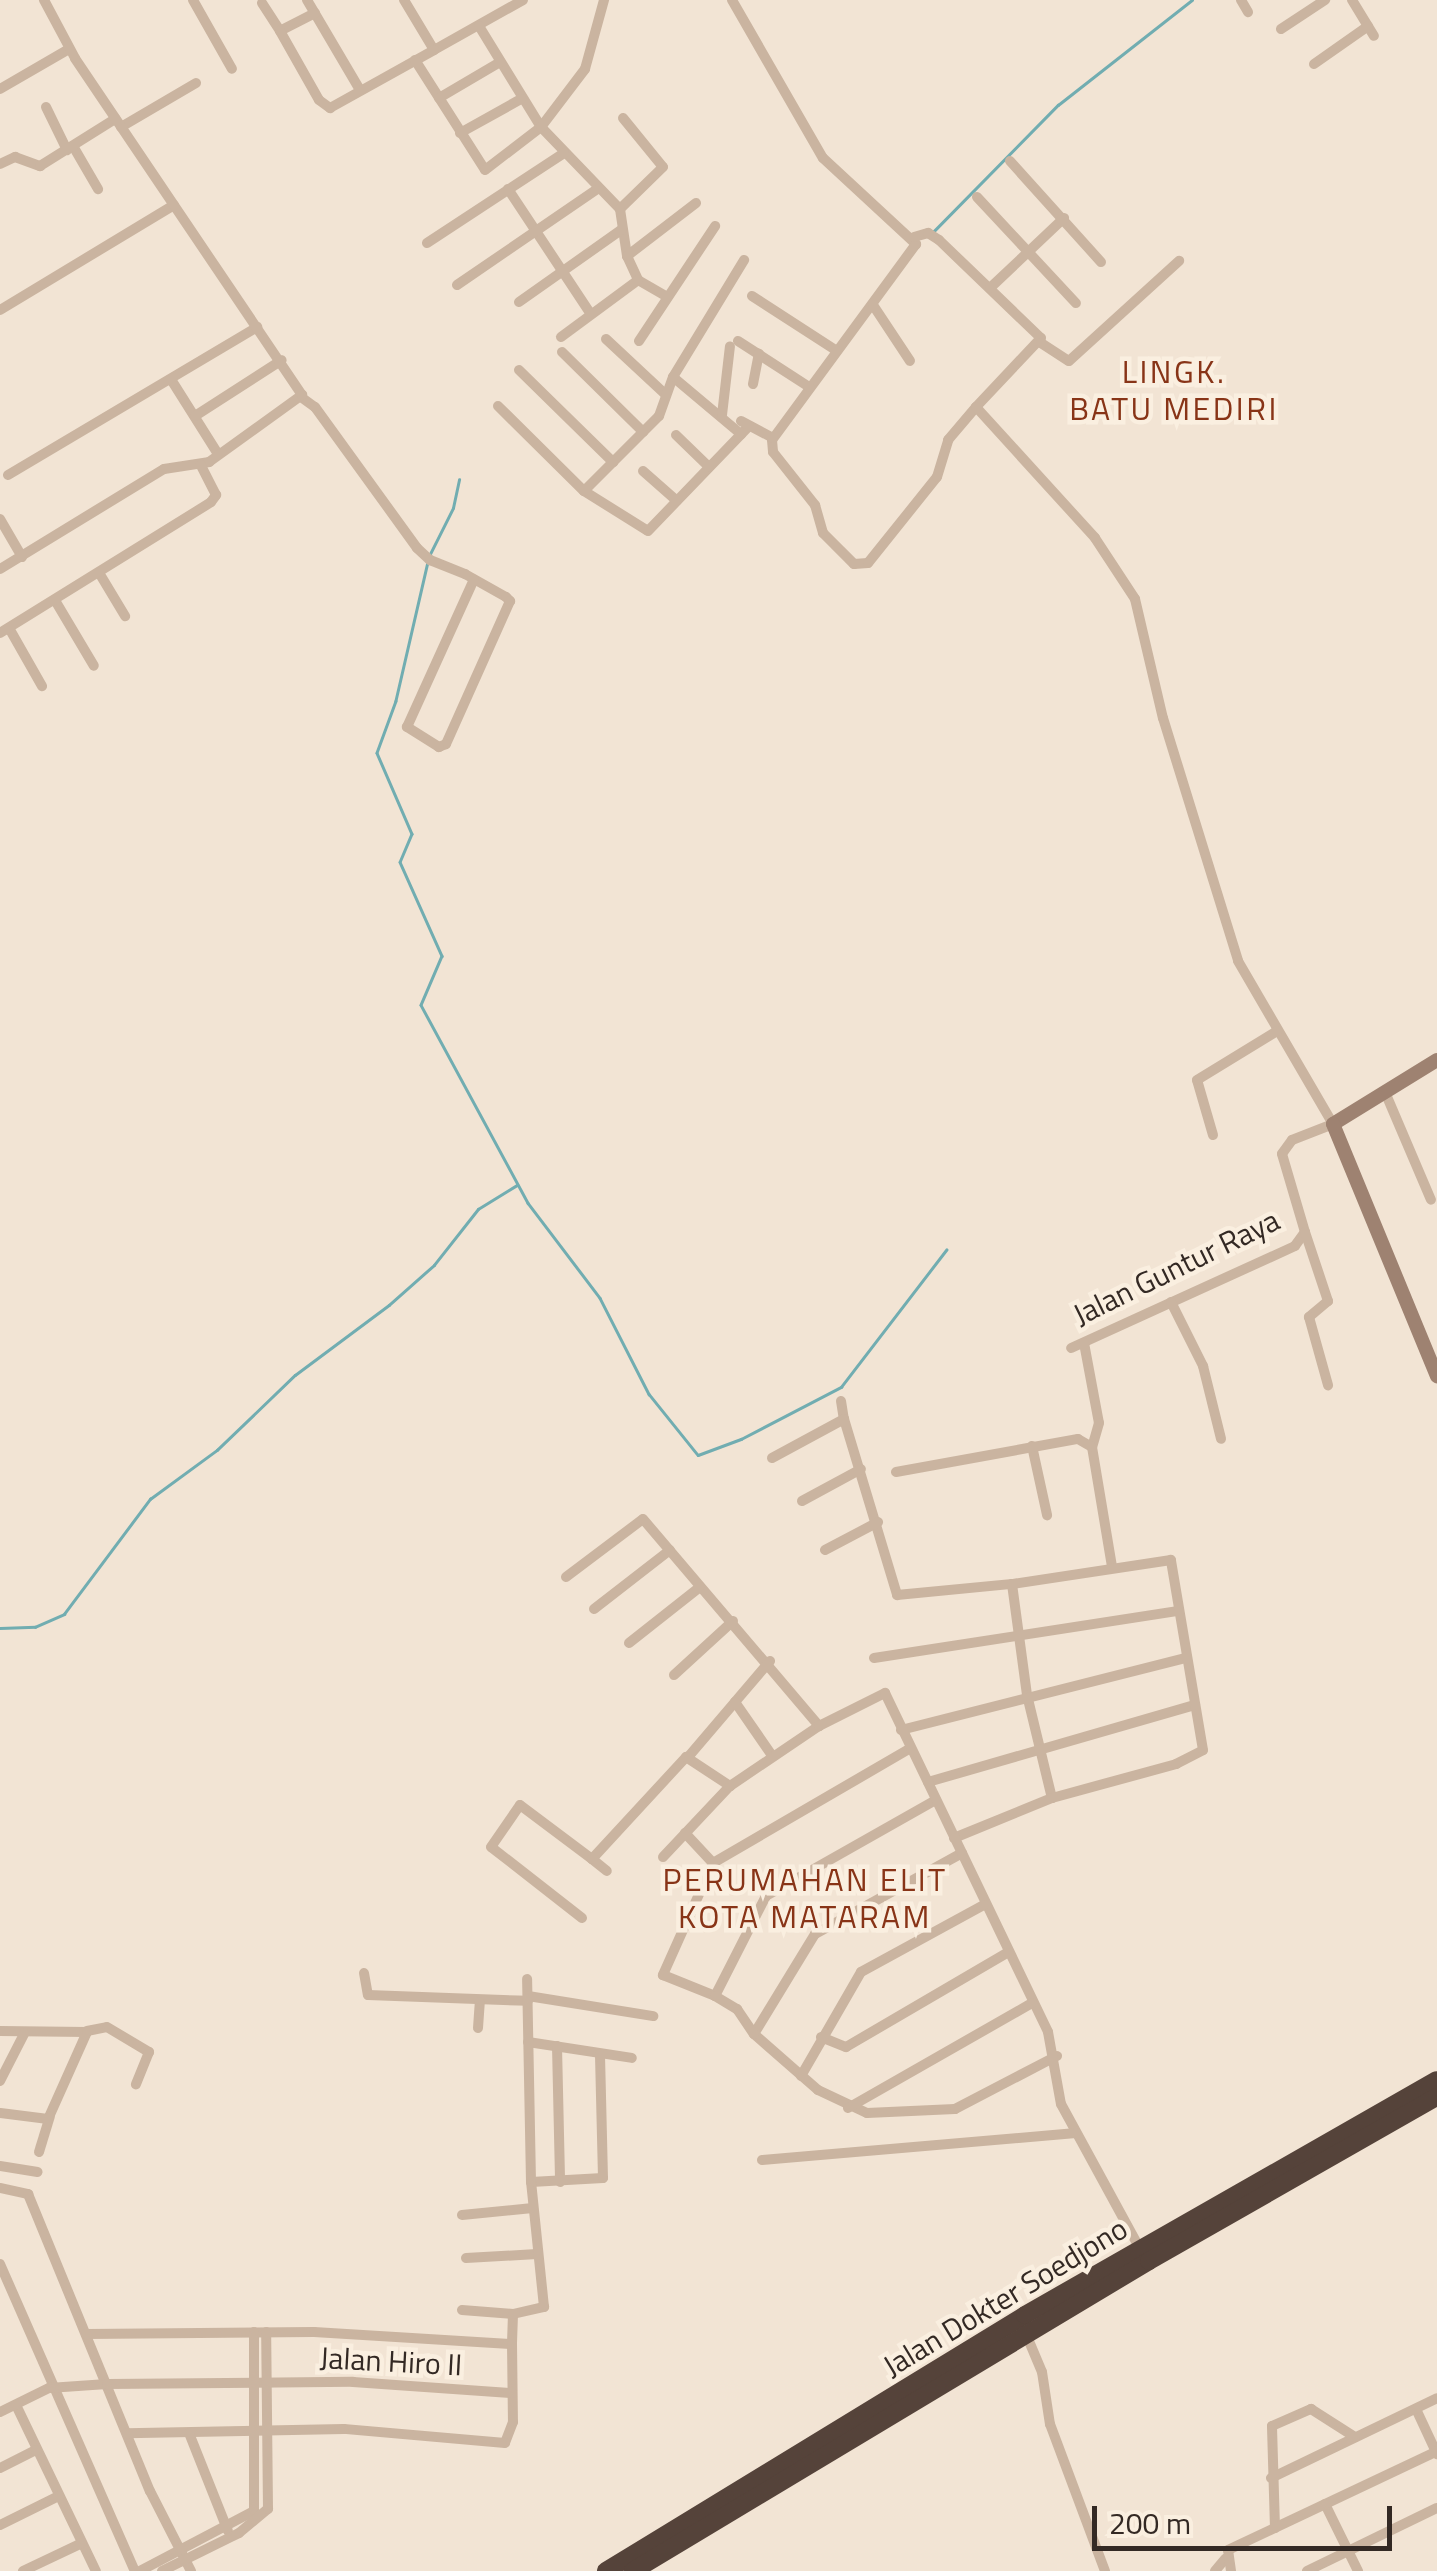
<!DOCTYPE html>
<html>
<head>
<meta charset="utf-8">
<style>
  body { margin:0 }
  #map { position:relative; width:1437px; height:2571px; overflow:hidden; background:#f2e4d4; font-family:"Titillium Web",sans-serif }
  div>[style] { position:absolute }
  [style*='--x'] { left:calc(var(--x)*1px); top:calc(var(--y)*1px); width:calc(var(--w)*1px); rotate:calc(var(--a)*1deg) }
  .stream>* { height:2.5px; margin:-1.25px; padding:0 1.25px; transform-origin:1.25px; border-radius:1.25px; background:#71adb1 }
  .street>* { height:10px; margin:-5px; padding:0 5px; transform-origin:5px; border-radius:5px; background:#cab4a0 }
  .secondary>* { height:14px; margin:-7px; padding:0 7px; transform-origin:7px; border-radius:7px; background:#9e8271 }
  .highway>* { height:18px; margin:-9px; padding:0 9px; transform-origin:9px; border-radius:9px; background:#55433a }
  span { translate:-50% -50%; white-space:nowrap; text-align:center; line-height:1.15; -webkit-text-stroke:9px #faefe0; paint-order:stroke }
  .street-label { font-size:30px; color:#332924 }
  .neighbourhood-label { font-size:32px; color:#883417; letter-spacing:2.5px }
  .scale { position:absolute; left:1092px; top:2506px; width:300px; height:45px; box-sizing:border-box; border:5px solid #332924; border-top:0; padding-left:12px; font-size:30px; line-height:35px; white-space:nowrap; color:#332924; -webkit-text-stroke:8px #faefe0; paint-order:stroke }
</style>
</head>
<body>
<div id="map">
  <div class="stream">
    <i style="--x:933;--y:232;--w:178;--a:-45.5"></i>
    <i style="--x:1058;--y:105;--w:170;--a:-38.1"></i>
    <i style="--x:430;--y:554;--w:51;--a:-63.4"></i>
    <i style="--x:453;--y:508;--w:29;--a:-78"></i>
    <i style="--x:428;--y:562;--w:143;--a:103"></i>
    <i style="--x:396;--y:701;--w:55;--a:110.1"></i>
    <i style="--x:377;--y:753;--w:88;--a:66.6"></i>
    <i style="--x:412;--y:834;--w:30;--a:113"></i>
    <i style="--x:400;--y:862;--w:103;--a:65.9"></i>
    <i style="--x:442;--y:956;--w:53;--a:113.2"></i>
    <i style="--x:421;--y:1005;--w:225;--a:61.6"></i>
    <i style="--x:528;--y:1203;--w:119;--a:52.8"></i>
    <i style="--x:600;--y:1298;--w:108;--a:63"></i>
    <i style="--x:649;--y:1394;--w:78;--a:51.2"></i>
    <i style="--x:698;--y:1455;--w:46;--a:-20.4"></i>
    <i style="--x:741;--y:1439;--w:113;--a:-27.5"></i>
    <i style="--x:841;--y:1387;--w:173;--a:-52.5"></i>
    <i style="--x:0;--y:1628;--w:35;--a:-2"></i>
    <i style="--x:35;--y:1627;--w:32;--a:-24"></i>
    <i style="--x:64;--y:1614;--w:144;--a:-53.2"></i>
    <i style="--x:150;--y:1499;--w:83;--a:-36.2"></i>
    <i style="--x:217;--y:1450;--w:108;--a:-43.9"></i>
    <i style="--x:295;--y:1375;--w:117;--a:-36.7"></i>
    <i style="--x:389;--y:1305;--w:60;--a:-41.6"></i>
    <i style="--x:434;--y:1265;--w:71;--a:-51.8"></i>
    <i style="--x:478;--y:1209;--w:46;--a:-31.6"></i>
  </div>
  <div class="street">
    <i style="--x:193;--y:0;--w:79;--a:60.5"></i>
    <i style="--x:307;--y:0;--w:104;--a:59.5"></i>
    <i style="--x:404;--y:0;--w:58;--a:59"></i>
    <i style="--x:434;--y:50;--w:102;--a:-29.3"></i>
    <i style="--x:732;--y:0;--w:182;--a:60.1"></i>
    <i style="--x:823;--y:158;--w:127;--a:42.8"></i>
    <i style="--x:916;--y:244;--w:243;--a:126.3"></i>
    <i style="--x:772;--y:440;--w:12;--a:85"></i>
    <i style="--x:773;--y:452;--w:68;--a:51.6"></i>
    <i style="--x:815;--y:505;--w:29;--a:74"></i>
    <i style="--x:823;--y:533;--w:44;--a:45"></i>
    <i style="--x:854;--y:564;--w:14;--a:-4"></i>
    <i style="--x:868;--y:563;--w:110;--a:-51.3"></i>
    <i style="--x:937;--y:477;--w:39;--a:-73"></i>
    <i style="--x:948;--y:440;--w:43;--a:-49.7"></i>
    <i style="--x:1241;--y:0;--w:14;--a:60"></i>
    <i style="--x:1352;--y:0;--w:42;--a:58.6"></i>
    <i style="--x:262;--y:3;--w:33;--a:57"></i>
    <i style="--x:315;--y:13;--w:39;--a:153"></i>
    <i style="--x:280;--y:31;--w:79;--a:60.5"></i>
    <i style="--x:319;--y:100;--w:14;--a:36"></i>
    <i style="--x:330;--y:108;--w:119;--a:-29.1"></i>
    <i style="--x:479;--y:26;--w:119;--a:58.5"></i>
    <i style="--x:541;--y:127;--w:114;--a:46.1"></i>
    <i style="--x:1281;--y:29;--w:53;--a:-33.4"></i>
    <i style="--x:415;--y:60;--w:130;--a:57.5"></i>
    <i style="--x:485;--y:170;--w:71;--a:-37.5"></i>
    <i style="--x:541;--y:127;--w:73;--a:-52.8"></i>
    <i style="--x:585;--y:69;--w:72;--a:-74.6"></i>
    <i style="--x:1314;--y:64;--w:66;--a:-35.1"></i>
    <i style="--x:0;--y:89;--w:80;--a:-30.1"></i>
    <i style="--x:439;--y:98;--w:71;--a:-30.5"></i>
    <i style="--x:46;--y:107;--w:48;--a:64"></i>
    <i style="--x:623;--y:118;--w:63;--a:50.8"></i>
    <i style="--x:663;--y:167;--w:60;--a:135.7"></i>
    <i style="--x:620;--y:209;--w:48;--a:81.5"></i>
    <i style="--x:627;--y:256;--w:26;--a:65"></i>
    <i style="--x:638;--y:280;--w:34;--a:30"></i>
    <i style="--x:121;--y:127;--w:87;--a:-30.4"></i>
    <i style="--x:460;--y:133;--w:70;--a:-29.1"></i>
    <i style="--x:73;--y:146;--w:50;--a:59.8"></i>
    <i style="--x:1010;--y:161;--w:136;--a:48"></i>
    <i style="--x:0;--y:164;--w:17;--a:-25"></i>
    <i style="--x:15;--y:157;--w:27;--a:20"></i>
    <i style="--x:40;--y:166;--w:89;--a:-32.1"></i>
    <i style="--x:508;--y:189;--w:149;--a:56.5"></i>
    <i style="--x:977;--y:197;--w:145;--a:47"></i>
    <i style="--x:914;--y:237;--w:15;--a:-16"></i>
    <i style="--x:928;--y:233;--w:13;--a:32"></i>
    <i style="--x:939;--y:240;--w:141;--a:43.9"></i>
    <i style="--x:1041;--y:338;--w:95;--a:133.3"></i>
    <i style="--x:976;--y:407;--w:177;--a:47.7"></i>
    <i style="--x:1095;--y:538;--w:73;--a:56.7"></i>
    <i style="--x:1135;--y:599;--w:122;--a:76.8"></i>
    <i style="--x:1163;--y:718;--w:254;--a:72.8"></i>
    <i style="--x:1238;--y:961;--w:189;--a:59.8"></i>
    <i style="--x:1333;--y:1124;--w:44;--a:158.7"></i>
    <i style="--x:1292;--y:1140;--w:17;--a:126"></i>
    <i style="--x:1282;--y:1154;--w:81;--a:73.6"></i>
    <i style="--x:1305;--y:1232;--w:17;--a:126"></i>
    <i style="--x:1295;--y:1246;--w:246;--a:155.5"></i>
    <i style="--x:427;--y:243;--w:164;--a:-33.3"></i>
    <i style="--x:627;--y:256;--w:87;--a:-37.5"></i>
    <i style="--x:457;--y:285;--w:168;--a:-34.4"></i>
    <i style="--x:990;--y:288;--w:102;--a:-43.4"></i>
    <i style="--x:752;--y:296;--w:101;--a:32.9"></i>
    <i style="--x:519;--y:302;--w:125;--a:-35.2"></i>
    <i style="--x:873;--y:305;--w:67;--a:56.5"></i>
    <i style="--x:0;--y:310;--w:203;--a:-31.1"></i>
    <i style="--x:561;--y:337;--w:96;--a:-36.5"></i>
    <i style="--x:606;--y:339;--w:82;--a:43"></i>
    <i style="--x:639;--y:341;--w:138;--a:-56.5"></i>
    <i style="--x:738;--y:341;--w:85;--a:32.9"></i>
    <i style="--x:1041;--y:343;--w:33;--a:33"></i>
    <i style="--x:1069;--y:361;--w:149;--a:-42.3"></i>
    <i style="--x:562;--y:352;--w:114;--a:44.6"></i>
    <i style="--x:519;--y:370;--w:132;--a:44.4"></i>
    <i style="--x:673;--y:377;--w:89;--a:40"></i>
    <i style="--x:172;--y:381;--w:86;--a:57.8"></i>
    <i style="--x:753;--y:384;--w:31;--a:-79"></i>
    <i style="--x:301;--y:397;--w:17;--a:36"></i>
    <i style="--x:315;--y:407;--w:174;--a:54.1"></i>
    <i style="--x:417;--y:548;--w:18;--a:43"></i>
    <i style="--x:430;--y:560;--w:38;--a:22"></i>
    <i style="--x:465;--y:574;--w:47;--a:29.3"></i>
    <i style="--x:506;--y:597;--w:6;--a:45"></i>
    <i style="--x:510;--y:601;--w:157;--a:114.1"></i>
    <i style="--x:446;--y:744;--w:8;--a:157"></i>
    <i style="--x:439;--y:747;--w:38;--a:-148"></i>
    <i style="--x:407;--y:727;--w:162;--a:-65.6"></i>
    <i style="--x:498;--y:406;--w:121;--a:44.7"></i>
    <i style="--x:584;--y:491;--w:75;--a:32"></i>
    <i style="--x:648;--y:531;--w:144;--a:-46.1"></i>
    <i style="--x:722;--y:415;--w:69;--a:-83.4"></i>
    <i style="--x:195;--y:416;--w:103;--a:-32.8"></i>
    <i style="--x:741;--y:421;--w:36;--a:28"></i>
    <i style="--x:676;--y:435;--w:46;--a:44.1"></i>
    <i style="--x:643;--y:471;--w:45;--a:41.4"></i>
    <i style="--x:8;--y:475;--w:290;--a:-30.7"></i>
    <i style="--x:584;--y:491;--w:106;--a:-45"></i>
    <i style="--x:659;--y:416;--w:41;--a:-70.3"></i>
    <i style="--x:673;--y:377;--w:137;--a:-58.7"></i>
    <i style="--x:0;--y:519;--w:44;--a:59.9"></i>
    <i style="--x:0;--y:569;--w:192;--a:-31.4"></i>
    <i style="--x:164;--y:469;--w:46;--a:-8.8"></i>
    <i style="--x:209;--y:462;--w:115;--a:-35.8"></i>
    <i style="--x:302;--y:395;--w:406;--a:-124"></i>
    <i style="--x:75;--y:58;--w:66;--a:-118.1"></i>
    <i style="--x:101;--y:576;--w:47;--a:59"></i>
    <i style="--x:56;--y:602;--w:74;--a:59.3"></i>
    <i style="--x:9;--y:628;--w:67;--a:60.4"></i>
    <i style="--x:0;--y:633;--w:248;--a:-31.8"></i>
    <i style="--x:211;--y:502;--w:9;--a:-54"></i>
    <i style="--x:216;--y:495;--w:34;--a:-117"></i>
    <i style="--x:1385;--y:1092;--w:117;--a:66.9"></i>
    <i style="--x:1213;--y:1135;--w:57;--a:-106.2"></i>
    <i style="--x:1197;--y:1080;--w:94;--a:-31.5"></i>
    <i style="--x:1305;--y:1232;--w:73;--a:71.6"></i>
    <i style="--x:1328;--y:1301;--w:25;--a:140"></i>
    <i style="--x:1309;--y:1317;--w:71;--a:74.4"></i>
    <i style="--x:1171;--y:1302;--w:72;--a:63.4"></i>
    <i style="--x:1203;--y:1366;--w:75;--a:76.1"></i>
    <i style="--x:1084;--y:1343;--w:81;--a:79.4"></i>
    <i style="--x:1099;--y:1423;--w:25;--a:106"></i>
    <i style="--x:841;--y:1401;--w:18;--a:81"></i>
    <i style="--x:1032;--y:1446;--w:71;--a:77.7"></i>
    <i style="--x:1092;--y:1447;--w:122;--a:80.5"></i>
    <i style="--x:772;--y:1458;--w:82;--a:-28.4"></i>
    <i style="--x:844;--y:1419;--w:184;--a:73.2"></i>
    <i style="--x:897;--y:1595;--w:116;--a:-5.5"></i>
    <i style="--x:1012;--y:1584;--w:112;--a:82.3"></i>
    <i style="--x:1027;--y:1695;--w:106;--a:76.4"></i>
    <i style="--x:896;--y:1472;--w:185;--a:-10.3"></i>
    <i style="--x:1078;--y:1439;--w:16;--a:30"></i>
    <i style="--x:802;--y:1501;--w:67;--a:-28.5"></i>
    <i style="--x:825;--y:1550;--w:60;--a:-27.8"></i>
    <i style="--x:566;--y:1577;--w:96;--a:-37"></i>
    <i style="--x:643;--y:1519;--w:272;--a:49.6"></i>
    <i style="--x:594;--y:1609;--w:96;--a:-37.8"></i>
    <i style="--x:629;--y:1643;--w:90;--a:-38.3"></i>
    <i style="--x:874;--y:1658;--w:308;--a:-8.8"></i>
    <i style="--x:674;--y:1675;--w:80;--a:-42.5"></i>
    <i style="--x:735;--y:1702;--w:54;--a:-49.5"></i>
    <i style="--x:901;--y:1730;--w:294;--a:-14.2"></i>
    <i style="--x:909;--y:1749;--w:227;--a:149.8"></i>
    <i style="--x:713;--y:1863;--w:123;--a:114.1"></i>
    <i style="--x:663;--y:1975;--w:56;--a:22"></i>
    <i style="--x:715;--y:1996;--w:112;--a:-63"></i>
    <i style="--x:766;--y:1896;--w:195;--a:-29.5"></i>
    <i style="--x:689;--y:1756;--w:71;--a:-49.6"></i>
    <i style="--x:735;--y:1702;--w:63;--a:55.3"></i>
    <i style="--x:928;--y:1782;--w:278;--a:-16.1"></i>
    <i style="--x:685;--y:1833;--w:41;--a:47"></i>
    <i style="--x:954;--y:1838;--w:106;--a:-22.2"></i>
    <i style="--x:1052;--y:1798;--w:129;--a:-15.3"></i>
    <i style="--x:1176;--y:1764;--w:30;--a:-27"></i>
    <i style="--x:1203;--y:1750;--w:193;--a:-99.6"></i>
    <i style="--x:1171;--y:1560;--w:161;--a:171.4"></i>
    <i style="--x:962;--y:1853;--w:168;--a:151.1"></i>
    <i style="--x:815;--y:1934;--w:117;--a:121.4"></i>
    <i style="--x:754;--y:2034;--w:85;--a:41.2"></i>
    <i style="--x:818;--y:2090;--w:54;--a:25.1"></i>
    <i style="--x:867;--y:2113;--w:88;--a:-2.6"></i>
    <i style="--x:955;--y:2109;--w:115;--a:-27.5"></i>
    <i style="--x:663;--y:1857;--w:98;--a:-46.7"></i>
    <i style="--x:592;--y:1859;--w:19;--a:39"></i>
    <i style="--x:582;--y:1918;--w:115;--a:-142"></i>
    <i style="--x:491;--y:1847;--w:51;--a:-55.4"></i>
    <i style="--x:520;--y:1805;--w:90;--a:36.9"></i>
    <i style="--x:592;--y:1859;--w:139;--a:-47.3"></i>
    <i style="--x:686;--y:1757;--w:53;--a:33.4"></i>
    <i style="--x:730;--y:1786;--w:107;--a:-34"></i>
    <i style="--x:819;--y:1726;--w:74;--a:-26.6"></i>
    <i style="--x:885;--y:1693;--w:376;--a:64.3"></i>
    <i style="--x:1048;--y:2032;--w:73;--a:79.8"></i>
    <i style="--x:1061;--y:2104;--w:165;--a:61.4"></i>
    <i style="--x:364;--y:1973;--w:22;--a:80"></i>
    <i style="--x:368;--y:1995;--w:160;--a:2.1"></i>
    <i style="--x:528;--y:1996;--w:127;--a:9.1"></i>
    <i style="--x:715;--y:1996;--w:26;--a:31"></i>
    <i style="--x:737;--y:2009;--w:30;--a:56"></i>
    <i style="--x:478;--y:2028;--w:26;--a:-86"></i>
    <i style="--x:0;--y:2031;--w:87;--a:0.7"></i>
    <i style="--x:87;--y:2032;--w:95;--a:114.1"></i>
    <i style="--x:48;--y:2119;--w:48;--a:-172.9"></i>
    <i style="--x:87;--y:2031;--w:20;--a:-11"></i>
    <i style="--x:107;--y:2027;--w:49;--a:30.8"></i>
    <i style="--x:149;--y:2052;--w:35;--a:112"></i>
    <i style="--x:821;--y:2037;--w:27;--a:22"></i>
    <i style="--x:846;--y:2047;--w:186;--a:-30.3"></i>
    <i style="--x:528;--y:2042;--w:105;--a:8.7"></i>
    <i style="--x:557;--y:2046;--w:136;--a:88.7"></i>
    <i style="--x:801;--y:2076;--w:120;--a:-60"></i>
    <i style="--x:861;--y:1972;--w:140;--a:-28.6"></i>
    <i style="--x:0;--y:2081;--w:53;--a:-62.9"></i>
    <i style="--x:848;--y:2108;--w:212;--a:-29.7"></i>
    <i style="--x:39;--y:2152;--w:37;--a:-73"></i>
    <i style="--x:762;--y:2160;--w:315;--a:-4.9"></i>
    <i style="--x:0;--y:2166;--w:38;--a:9"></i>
    <i style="--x:531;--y:2182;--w:72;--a:-3.2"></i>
    <i style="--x:603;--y:2178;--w:124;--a:-91.4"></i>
    <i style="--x:0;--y:2188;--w:29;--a:12"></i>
    <i style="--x:28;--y:2194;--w:321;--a:67.7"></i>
    <i style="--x:150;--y:2491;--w:90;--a:62.9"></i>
    <i style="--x:462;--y:2215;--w:71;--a:-5.6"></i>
    <i style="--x:466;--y:2258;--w:71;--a:-3.2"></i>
    <i style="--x:0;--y:2264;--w:335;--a:66.3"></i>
    <i style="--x:462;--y:2310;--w:51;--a:4.5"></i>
    <i style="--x:513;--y:2314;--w:30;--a:92"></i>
    <i style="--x:513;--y:2314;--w:32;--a:-13"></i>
    <i style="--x:544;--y:2307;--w:126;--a:-95.9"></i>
    <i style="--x:531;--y:2182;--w:203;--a:-91.1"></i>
    <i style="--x:86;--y:2334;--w:228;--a:-0.5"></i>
    <i style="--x:314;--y:2332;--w:198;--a:3.5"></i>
    <i style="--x:512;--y:2344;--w:78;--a:89.3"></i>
    <i style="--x:513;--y:2422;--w:22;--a:111"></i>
    <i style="--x:505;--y:2443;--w:162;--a:-175"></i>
    <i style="--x:344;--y:2429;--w:217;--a:178.9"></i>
    <i style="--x:1026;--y:2334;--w:41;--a:67.2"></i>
    <i style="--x:1042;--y:2372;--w:53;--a:81.3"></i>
    <i style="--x:1050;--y:2424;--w:157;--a:69.5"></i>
    <i style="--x:16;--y:2405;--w:184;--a:64.3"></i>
    <i style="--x:1416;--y:2409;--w:50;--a:65"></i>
    <i style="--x:0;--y:2412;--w:55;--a:-26.1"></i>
    <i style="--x:49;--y:2388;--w:58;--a:-3.9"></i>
    <i style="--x:107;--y:2384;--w:246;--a:-0.5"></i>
    <i style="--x:353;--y:2382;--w:159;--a:4"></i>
    <i style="--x:189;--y:2433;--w:105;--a:68.3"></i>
    <i style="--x:0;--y:2468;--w:40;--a:-26.6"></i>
    <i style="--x:1271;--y:2478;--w:184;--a:-25.7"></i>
    <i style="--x:1325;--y:2504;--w:75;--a:63.8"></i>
    <i style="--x:0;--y:2525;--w:66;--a:-26.2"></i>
    <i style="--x:1275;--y:2528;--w:102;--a:-91.7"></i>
    <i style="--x:1272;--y:2426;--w:43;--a:-23.6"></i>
    <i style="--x:1311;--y:2409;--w:52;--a:32.5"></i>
    <i style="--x:23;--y:2571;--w:65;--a:-25.4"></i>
    <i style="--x:140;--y:2571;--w:129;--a:-27.8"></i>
    <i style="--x:254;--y:2511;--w:179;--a:-90"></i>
    <i style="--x:162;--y:2571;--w:86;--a:-26.3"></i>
    <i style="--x:239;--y:2533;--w:38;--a:-40"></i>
    <i style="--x:268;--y:2509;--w:177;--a:-90.6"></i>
    <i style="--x:1215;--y:2571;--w:16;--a:-50"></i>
    <i style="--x:1231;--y:2571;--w:21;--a:-98"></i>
    <i style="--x:1228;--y:2550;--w:231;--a:-25.3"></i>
    <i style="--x:1307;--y:2571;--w:144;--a:-25.9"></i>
  </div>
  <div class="secondary">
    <i style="--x:1437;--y:1060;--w:122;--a:148.4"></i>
    <i style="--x:1333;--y:1124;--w:273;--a:67.6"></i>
  </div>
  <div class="highway">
    <i style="--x:606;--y:2571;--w:491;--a:-31.4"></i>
    <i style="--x:1025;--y:2315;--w:474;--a:-29.7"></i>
    <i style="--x:633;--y:2571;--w:602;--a:-31"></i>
    <i style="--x:1149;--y:2261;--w:331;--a:-29.7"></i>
  </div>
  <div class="street-label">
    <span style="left:1176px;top:1267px;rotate:-26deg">Jalan Guntur Raya</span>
    <span style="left:1005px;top:2297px;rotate:-31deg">Jalan Dokter Soedjono</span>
    <span style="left:391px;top:2361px;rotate:3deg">Jalan Hiro II</span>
  </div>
  <div class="neighbourhood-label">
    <span style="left:1174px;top:390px">LINGK.<br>BATU MEDIRI</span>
    <span style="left:805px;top:1898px">PERUMAHAN ELIT<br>KOTA MATARAM</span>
  </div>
  <div class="scale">200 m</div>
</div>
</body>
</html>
